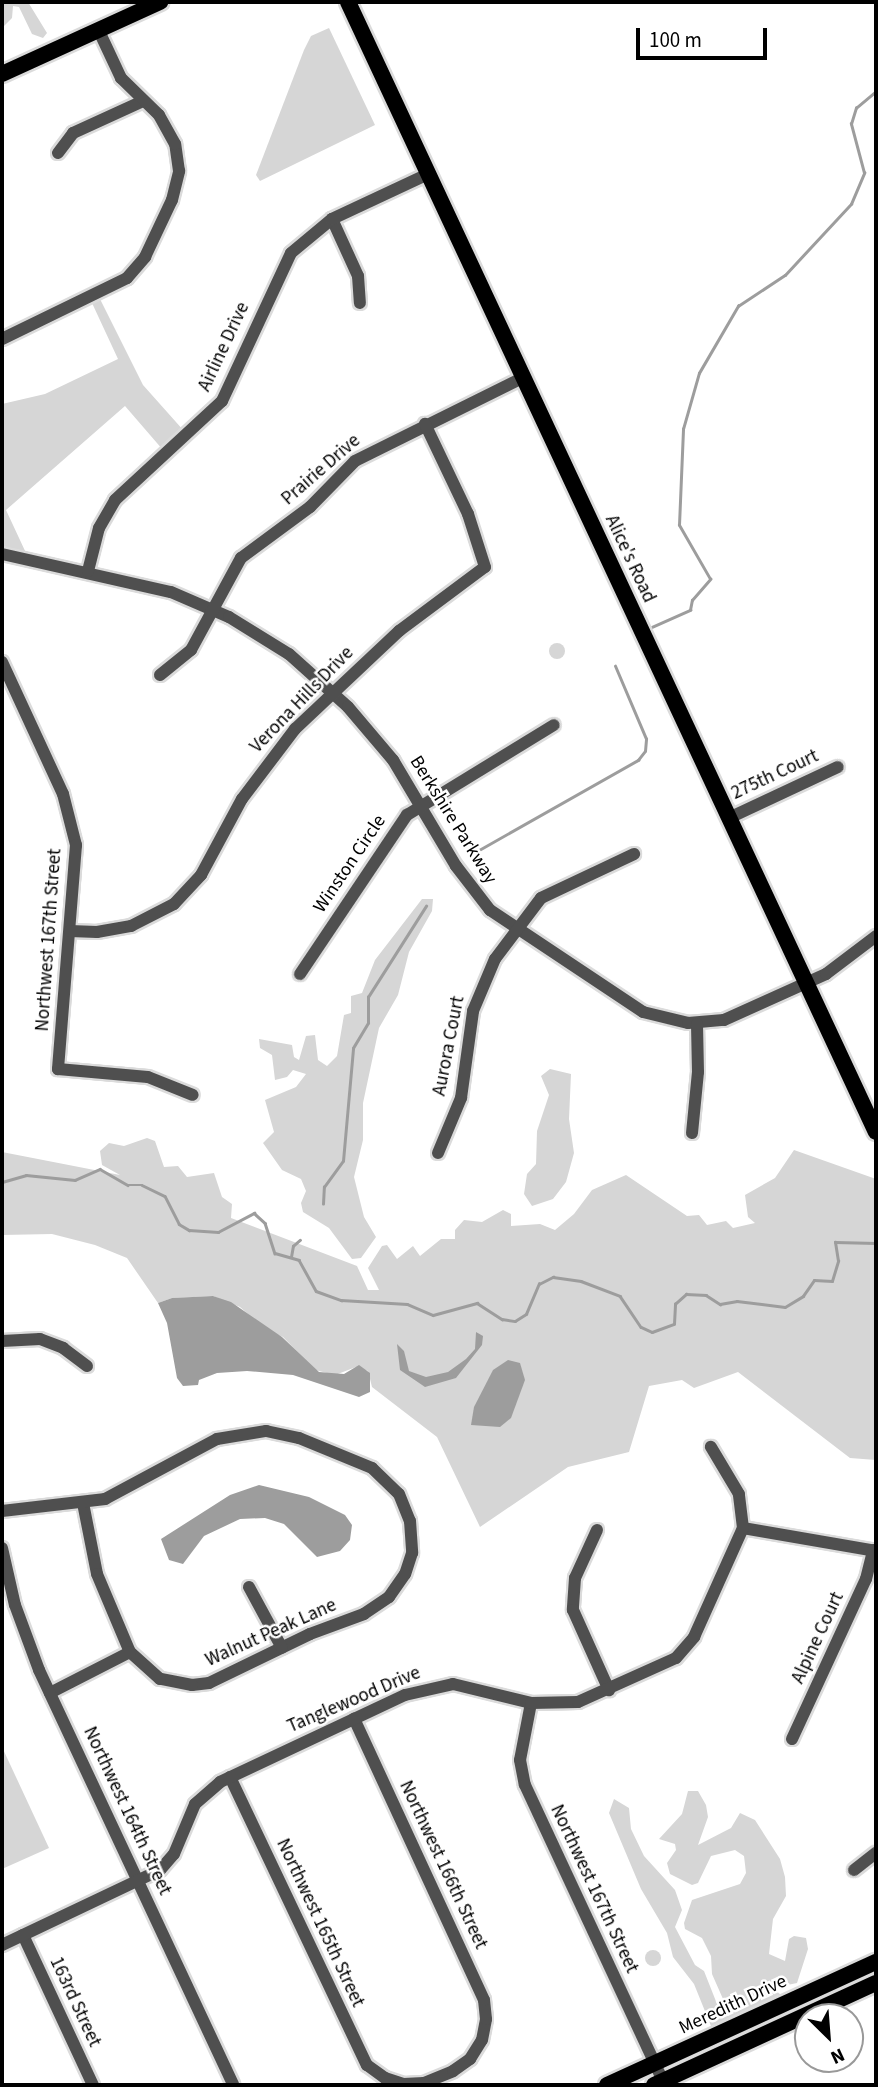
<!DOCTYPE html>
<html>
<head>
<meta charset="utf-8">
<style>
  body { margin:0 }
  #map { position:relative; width:878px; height:2087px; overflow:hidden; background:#fff; font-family:"Source Sans 3",sans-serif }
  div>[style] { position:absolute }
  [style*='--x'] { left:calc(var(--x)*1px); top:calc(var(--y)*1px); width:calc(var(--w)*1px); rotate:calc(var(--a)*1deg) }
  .green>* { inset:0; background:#d6d6d6 }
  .round { border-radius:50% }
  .water>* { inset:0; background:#9d9d9d }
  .stream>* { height:2.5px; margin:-1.25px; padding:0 1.25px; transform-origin:1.25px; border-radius:1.25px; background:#9d9d9d }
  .roads { filter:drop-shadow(2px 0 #dbdbdb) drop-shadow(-2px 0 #dbdbdb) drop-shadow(0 2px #dbdbdb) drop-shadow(0 -2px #dbdbdb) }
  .minor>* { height:12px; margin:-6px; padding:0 6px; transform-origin:6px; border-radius:6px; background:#4f4f4f }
  .major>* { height:16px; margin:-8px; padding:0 8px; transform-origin:8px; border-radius:8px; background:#000 }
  span { translate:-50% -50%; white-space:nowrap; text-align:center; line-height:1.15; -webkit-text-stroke:5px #fff; paint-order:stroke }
  .street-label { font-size:19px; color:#000 }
  .frame { position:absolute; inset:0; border:4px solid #000; pointer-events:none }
  .north { position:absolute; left:794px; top:2003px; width:70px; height:70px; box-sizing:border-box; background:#fff; border:2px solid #999; border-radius:50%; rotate:155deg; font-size:19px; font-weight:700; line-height:28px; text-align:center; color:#000 }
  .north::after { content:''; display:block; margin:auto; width:24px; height:32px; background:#000; clip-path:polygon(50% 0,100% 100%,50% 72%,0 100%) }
  .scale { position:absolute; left:636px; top:28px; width:131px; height:32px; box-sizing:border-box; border:4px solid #000; border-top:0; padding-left:9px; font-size:21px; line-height:24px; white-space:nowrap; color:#000; -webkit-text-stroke:5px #fff; paint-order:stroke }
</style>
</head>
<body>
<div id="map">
  <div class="green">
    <i style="clip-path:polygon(2px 2px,28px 2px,47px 33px,43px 38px,32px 34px,19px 7px,13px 6px,12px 18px,2px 28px)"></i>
    <i style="clip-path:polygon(329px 28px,375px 125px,260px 181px,256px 175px,304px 50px,311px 36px)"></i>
    <i style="clip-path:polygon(100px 299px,143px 385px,184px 431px,163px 450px,125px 406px,6px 510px,26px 553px,2px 549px,2px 404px,45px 394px,118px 359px,92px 303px)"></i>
    <i class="round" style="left:549px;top:643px;width:16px;height:16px"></i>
    <i style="clip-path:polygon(422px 899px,433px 899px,432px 911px,409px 952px,398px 995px,379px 1028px,363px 1103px,363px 1140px,354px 1177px,364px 1217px,376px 1237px,361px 1258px,352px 1259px,329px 1228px,303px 1212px,301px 1203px,306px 1191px,301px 1179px,282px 1170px,263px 1143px,274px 1132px,265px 1100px,296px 1087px,306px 1074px,293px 1070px,287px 1077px,275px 1080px,272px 1055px,260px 1048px,259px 1039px,292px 1045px,294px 1057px,299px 1060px,306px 1036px,315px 1035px,318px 1060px,327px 1066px,337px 1056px,344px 1015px,351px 1013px,351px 996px,362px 993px,375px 960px)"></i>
    <i style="clip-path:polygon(550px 1069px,571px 1074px,569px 1119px,574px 1153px,566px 1182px,553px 1199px,532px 1206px,524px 1194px,527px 1174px,536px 1164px,537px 1131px,549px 1095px,541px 1076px)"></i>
    <i style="clip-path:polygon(147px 1138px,155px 1141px,164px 1167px,178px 1166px,187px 1177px,214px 1173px,222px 1197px,232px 1204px,231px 1218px,357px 1266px,368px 1290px,379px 1290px,368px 1268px,382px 1246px,387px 1245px,397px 1259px,413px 1246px,420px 1256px,441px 1239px,455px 1239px,455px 1230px,464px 1220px,482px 1222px,503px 1210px,511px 1214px,511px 1226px,540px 1224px,555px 1230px,574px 1214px,592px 1190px,626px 1175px,687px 1216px,699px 1215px,707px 1225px,726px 1221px,733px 1228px,755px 1223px,748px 1217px,745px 1195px,775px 1178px,794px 1150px,876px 1179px,876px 1460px,850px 1458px,738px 1372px,694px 1388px,682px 1380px,649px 1386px,629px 1452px,568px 1467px,480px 1527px,437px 1437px,372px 1387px,368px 1371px,356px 1367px,335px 1375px,315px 1370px,283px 1337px,265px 1329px,240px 1307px,213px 1296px,172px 1298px,158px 1303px,127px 1258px,95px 1245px,52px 1234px,2px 1235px,2px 1152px,120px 1175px,102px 1165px,100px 1151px,109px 1143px,124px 1146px)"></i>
    <i style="clip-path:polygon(2px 1747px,49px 1848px,2px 1869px)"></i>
    <i style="clip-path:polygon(688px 1791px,698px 1791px,706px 1805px,708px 1817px,698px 1845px,731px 1828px,740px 1813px,755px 1820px,780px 1859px,785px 1877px,786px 1896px,773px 1919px,769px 1954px,785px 1961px,789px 1939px,794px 1936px,806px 1938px,808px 1949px,797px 1983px,773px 1988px,781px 1995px,779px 2006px,713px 2031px,694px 1984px,673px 1957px,667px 1933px,641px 1889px,609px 1813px,614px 1799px,629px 1808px,631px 1829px,644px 1856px,675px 1890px,682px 1910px,675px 1927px,695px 1965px,704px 1971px,719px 2009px,723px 1999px,712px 1974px,711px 1956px,702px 1938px,685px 1929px,684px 1923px,692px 1900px,740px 1884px,746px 1873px,744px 1856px,735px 1850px,711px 1856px,698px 1883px,692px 1885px,670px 1874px,667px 1863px,676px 1850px,675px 1844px,659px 1839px,682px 1814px)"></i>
    <i class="round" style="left:645px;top:1950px;width:16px;height:16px"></i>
  </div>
  <div class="water">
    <i style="clip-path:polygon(213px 1296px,231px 1302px,282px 1337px,319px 1372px,344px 1374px,359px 1365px,370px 1373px,370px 1392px,359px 1397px,293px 1375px,247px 1371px,217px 1373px,199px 1380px,198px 1385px,183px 1386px,177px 1378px,167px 1323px,158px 1303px,172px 1298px)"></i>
    <i style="clip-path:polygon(476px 1332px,483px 1336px,482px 1345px,456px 1378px,425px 1387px,400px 1370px,397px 1344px,404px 1351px,409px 1371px,426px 1377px,448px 1372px,466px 1359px,475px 1349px)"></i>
    <i style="clip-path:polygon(508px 1360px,520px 1363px,525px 1380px,511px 1418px,500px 1427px,471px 1425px,474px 1407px,493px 1370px)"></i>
    <i style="clip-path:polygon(259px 1485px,309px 1497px,345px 1515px,352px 1525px,350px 1540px,340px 1551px,317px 1557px,284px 1524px,265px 1518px,240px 1519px,204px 1536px,183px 1564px,169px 1560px,161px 1539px,230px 1495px)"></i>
  </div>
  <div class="stream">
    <i style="--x:652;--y:627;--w:42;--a:-24.1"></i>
    <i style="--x:690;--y:610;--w:10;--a:-79"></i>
    <i style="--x:692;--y:600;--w:28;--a:-49"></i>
    <i style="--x:710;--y:579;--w:62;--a:-119.9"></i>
    <i style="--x:679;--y:525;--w:96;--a:-87.6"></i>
    <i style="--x:683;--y:429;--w:58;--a:-74.1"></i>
    <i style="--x:699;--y:373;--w:78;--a:-59.8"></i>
    <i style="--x:738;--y:306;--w:56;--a:-33.4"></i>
    <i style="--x:785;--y:275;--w:97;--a:-47.1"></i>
    <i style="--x:851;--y:204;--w:34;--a:-67"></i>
    <i style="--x:864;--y:173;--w:51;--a:-104.9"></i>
    <i style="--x:851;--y:124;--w:17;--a:-73"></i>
    <i style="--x:856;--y:108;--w:26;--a:-40"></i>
    <i style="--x:479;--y:850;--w:183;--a:-29.5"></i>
    <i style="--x:638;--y:760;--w:11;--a:-52"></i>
    <i style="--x:645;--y:751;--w:12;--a:-85"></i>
    <i style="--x:646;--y:739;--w:79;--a:-113"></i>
    <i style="--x:2;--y:1182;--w:25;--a:-16"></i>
    <i style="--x:26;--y:1175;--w:49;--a:5.8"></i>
    <i style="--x:75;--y:1180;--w:27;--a:-24"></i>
    <i style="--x:100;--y:1169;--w:32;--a:30"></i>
    <i style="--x:128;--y:1185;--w:14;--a:0"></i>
    <i style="--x:142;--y:1185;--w:25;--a:26"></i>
    <i style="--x:165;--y:1196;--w:31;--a:63"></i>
    <i style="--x:179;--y:1224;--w:12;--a:31"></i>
    <i style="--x:189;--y:1230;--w:29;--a:4"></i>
    <i style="--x:218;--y:1232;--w:41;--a:-27.8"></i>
    <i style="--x:254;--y:1213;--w:15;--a:42"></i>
    <i style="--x:265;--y:1223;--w:32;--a:72"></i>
    <i style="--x:275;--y:1253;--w:25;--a:16"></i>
    <i style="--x:299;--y:1260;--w:35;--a:61"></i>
    <i style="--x:316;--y:1291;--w:27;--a:20"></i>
    <i style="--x:341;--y:1300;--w:66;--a:3.5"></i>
    <i style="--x:407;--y:1304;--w:28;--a:23"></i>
    <i style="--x:433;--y:1315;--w:46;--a:-15.3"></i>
    <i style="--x:477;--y:1303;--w:30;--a:33"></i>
    <i style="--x:502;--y:1319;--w:13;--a:9"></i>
    <i style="--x:515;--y:1321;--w:13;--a:-32"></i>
    <i style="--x:526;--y:1314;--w:33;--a:-67"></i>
    <i style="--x:539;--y:1284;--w:16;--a:-27"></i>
    <i style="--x:553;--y:1277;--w:28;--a:8"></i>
    <i style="--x:581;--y:1281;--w:42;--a:21"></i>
    <i style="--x:620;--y:1296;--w:37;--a:56"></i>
    <i style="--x:641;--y:1327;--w:12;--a:24"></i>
    <i style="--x:652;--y:1332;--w:23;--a:-20"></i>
    <i style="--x:674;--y:1324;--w:20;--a:-87"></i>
    <i style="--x:675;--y:1304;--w:15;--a:-42"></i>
    <i style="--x:686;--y:1294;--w:20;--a:3"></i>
    <i style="--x:706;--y:1295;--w:17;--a:33"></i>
    <i style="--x:720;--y:1304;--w:17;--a:-10"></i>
    <i style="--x:737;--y:1301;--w:48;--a:7.1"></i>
    <i style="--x:785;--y:1307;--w:21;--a:-31"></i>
    <i style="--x:803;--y:1296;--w:19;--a:-55"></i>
    <i style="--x:814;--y:1280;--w:18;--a:3"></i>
    <i style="--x:832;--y:1281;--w:21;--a:-73"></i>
    <i style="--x:838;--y:1261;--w:19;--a:-99"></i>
    <i style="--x:835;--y:1242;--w:41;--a:1.4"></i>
    <i style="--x:323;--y:1204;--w:17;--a:-87"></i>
    <i style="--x:324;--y:1187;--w:32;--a:-54"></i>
    <i style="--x:343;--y:1161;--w:113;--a:-84.9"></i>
    <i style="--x:353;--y:1048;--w:29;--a:-59"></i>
    <i style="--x:368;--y:1023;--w:26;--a:-90"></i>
    <i style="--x:368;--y:997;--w:108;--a:-57.5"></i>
    <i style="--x:291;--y:1257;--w:11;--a:-80"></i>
    <i style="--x:293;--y:1246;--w:9;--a:-41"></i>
  </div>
  <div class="roads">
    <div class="minor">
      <i style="--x:58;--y:153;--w:25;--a:-53"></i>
      <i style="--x:73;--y:133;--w:77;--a:-24.6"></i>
      <i style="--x:332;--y:219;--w:63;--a:65.5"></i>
      <i style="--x:358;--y:276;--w:27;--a:86"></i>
      <i style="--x:2;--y:339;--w:139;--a:-26"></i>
      <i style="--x:127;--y:278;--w:28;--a:-49"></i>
      <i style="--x:145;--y:257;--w:63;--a:-64.7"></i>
      <i style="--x:172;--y:200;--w:30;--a:-76"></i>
      <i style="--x:179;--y:171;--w:27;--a:-98"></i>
      <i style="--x:175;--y:144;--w:33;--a:-119"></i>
      <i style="--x:159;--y:115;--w:53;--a:-135.8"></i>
      <i style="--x:121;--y:78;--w:54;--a:-115.1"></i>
      <i style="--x:2;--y:554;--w:173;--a:12.7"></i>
      <i style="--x:171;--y:592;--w:63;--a:23.3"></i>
      <i style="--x:229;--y:617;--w:70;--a:31.7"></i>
      <i style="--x:289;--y:654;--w:79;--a:41.9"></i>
      <i style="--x:348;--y:707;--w:70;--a:49.7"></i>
      <i style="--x:393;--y:760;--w:123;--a:59.3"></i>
      <i style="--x:456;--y:866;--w:56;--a:52.3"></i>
      <i style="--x:490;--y:910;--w:184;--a:33.7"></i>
      <i style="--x:643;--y:1012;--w:46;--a:13.7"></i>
      <i style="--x:688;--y:1023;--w:36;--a:-5"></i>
      <i style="--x:724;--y:1020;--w:112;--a:-24.3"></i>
      <i style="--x:826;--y:974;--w:63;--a:-37.2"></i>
      <i style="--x:88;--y:571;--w:44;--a:-75.7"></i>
      <i style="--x:99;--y:528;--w:32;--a:-60"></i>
      <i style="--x:115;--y:500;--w:146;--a:-42.8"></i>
      <i style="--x:222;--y:401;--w:163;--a:-65"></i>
      <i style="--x:291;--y:253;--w:53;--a:-39.7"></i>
      <i style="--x:332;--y:219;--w:106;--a:-25.1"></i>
      <i style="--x:2;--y:662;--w:145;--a:65.2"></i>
      <i style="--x:63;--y:794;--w:53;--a:75.7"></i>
      <i style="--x:76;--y:845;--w:225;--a:94.6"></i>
      <i style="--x:58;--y:1069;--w:90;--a:5.1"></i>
      <i style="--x:148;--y:1077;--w:48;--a:21.8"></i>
      <i style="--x:160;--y:675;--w:40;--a:-39"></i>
      <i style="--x:191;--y:650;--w:105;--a:-61.5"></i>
      <i style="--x:241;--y:558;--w:86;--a:-36.5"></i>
      <i style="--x:310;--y:507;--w:64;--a:-45.6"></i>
      <i style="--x:355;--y:461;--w:186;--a:-26.4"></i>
      <i style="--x:729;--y:818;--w:120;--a:-25.1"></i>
      <i style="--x:70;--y:931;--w:27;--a:2"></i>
      <i style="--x:97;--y:932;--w:35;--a:-10"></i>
      <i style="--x:131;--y:926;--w:48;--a:-27.1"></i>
      <i style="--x:174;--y:904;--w:40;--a:-47"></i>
      <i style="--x:201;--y:875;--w:86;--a:-61.7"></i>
      <i style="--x:242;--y:799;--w:88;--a:-52.9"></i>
      <i style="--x:295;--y:729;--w:143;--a:-43.3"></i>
      <i style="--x:399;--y:631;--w:107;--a:-36.7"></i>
      <i style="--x:485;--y:567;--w:56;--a:-107.8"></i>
      <i style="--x:468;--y:514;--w:100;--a:-115.5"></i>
      <i style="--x:300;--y:974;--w:192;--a:-56.1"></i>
      <i style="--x:407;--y:815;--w:172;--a:-31.5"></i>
      <i style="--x:692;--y:1133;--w:61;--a:-84.4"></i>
      <i style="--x:698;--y:1072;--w:48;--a:-91.2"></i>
      <i style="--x:438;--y:1153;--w:60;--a:-67.3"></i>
      <i style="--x:461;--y:1098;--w:88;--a:-82.1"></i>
      <i style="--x:473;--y:1011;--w:56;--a:-67.1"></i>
      <i style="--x:495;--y:959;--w:76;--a:-53"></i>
      <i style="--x:541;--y:898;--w:103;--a:-25.3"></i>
      <i style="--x:2;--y:1341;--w:38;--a:-3"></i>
      <i style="--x:40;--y:1339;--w:25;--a:21"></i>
      <i style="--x:63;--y:1348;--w:30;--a:37"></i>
      <i style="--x:83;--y:1503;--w:72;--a:78.8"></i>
      <i style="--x:97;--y:1574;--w:85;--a:67.1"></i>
      <i style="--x:2;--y:1511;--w:104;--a:-6.6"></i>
      <i style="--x:105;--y:1499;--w:127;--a:-28.2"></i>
      <i style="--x:217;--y:1439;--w:50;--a:-9.3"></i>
      <i style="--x:266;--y:1431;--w:34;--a:12"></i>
      <i style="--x:299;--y:1438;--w:79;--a:22.3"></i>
      <i style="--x:372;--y:1468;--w:37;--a:44"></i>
      <i style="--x:399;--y:1494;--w:29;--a:68"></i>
      <i style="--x:410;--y:1521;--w:32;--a:86"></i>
      <i style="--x:412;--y:1553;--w:22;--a:108"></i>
      <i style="--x:405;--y:1574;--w:28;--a:125"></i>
      <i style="--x:389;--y:1597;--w:30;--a:146"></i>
      <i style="--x:364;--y:1614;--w:58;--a:159.7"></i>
      <i style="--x:310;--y:1634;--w:112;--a:154.1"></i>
      <i style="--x:209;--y:1683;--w:17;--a:173"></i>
      <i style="--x:192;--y:1685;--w:33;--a:-169"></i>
      <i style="--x:160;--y:1679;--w:40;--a:-138"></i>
      <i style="--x:130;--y:1652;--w:90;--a:152.9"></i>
      <i style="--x:743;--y:1528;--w:135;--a:9.8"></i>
      <i style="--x:597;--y:1530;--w:53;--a:114.6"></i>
      <i style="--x:575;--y:1578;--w:32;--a:94"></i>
      <i style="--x:573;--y:1610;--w:88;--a:65.8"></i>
      <i style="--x:2;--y:1548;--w:58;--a:77.2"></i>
      <i style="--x:15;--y:1605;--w:69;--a:69.7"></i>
      <i style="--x:39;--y:1670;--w:458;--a:64.9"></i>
      <i style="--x:249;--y:1587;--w:69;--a:61.6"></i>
      <i style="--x:531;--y:1703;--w:58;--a:100.9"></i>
      <i style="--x:520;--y:1760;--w:25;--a:79"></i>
      <i style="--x:525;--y:1785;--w:331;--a:65"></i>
      <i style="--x:792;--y:1739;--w:176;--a:-65.2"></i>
      <i style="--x:866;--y:1579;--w:30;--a:-76"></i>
      <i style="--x:230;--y:1777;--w:319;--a:64.6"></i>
      <i style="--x:367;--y:2065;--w:22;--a:36"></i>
      <i style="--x:385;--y:2078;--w:20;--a:18"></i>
      <i style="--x:404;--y:2084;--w:20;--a:-3"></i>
      <i style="--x:424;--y:2083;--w:31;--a:-22"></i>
      <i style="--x:453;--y:2071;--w:21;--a:-35"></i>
      <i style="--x:470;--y:2059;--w:22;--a:-58"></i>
      <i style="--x:482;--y:2040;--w:21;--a:-79"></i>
      <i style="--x:486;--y:2019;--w:19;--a:-96"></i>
      <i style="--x:484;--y:2000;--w:310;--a:-114.8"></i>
      <i style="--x:854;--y:1870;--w:28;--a:-38"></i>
      <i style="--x:23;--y:1935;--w:166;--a:65"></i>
      <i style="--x:2;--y:1945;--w:175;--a:-25.4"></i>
      <i style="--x:160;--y:1870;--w:21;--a:-49"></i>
      <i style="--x:174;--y:1854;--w:54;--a:-67.2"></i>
      <i style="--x:195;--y:1804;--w:33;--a:-41"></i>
      <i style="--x:220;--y:1782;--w:204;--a:-25.2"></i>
      <i style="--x:405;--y:1695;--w:49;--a:-12.9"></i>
      <i style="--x:453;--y:1684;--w:80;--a:13.7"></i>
      <i style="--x:531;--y:1703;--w:47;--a:-1.2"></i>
      <i style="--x:578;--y:1702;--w:107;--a:-24.2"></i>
      <i style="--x:676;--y:1658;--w:28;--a:-49"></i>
      <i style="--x:694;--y:1637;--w:120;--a:-65.8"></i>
      <i style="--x:743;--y:1528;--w:34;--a:-97"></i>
      <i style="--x:739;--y:1494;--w:55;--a:-120.8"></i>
    </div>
    <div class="major">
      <i style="--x:348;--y:2;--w:1247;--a:64.96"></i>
      <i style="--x:2;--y:74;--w:174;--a:-24.5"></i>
      <i style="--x:607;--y:2085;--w:296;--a:-24.6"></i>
      <i style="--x:654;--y:2085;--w:244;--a:-24.7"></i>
    </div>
  </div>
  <div class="street-label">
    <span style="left:224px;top:347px;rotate:-65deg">Airline Drive</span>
    <span style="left:321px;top:470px;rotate:-41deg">Prairie Drive</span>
    <span style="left:630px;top:559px;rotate:65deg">Alice's Road</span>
    <span style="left:302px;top:700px;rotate:-46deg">Verona Hills Drive</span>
    <span style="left:775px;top:775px;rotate:-25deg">275th Court</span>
    <span style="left:453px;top:820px;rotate:58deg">Berkshire Parkway</span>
    <span style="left:350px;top:864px;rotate:-56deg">Winston Circle</span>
    <span style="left:49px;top:940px;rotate:-86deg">Northwest 167th Street</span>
    <span style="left:449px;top:1046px;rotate:-79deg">Aurora Court</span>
    <span style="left:271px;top:1633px;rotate:-24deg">Walnut Peak Lane</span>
    <span style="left:818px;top:1638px;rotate:-65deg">Alpine Court</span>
    <span style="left:354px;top:1700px;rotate:-23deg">Tanglewood Drive</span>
    <span style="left:127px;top:1811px;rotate:65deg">Northwest 164th Street</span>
    <span style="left:443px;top:1865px;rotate:65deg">Northwest 166th Street</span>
    <span style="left:594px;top:1889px;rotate:65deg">Northwest 167th Street</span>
    <span style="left:320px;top:1923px;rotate:65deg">Northwest 165th Street</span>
    <span style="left:75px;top:2002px;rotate:65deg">163rd Street</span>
    <span style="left:733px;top:2005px;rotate:-25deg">Meredith Drive</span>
  </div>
  <div class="frame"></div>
  <div class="north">N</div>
  <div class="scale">100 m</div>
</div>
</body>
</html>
